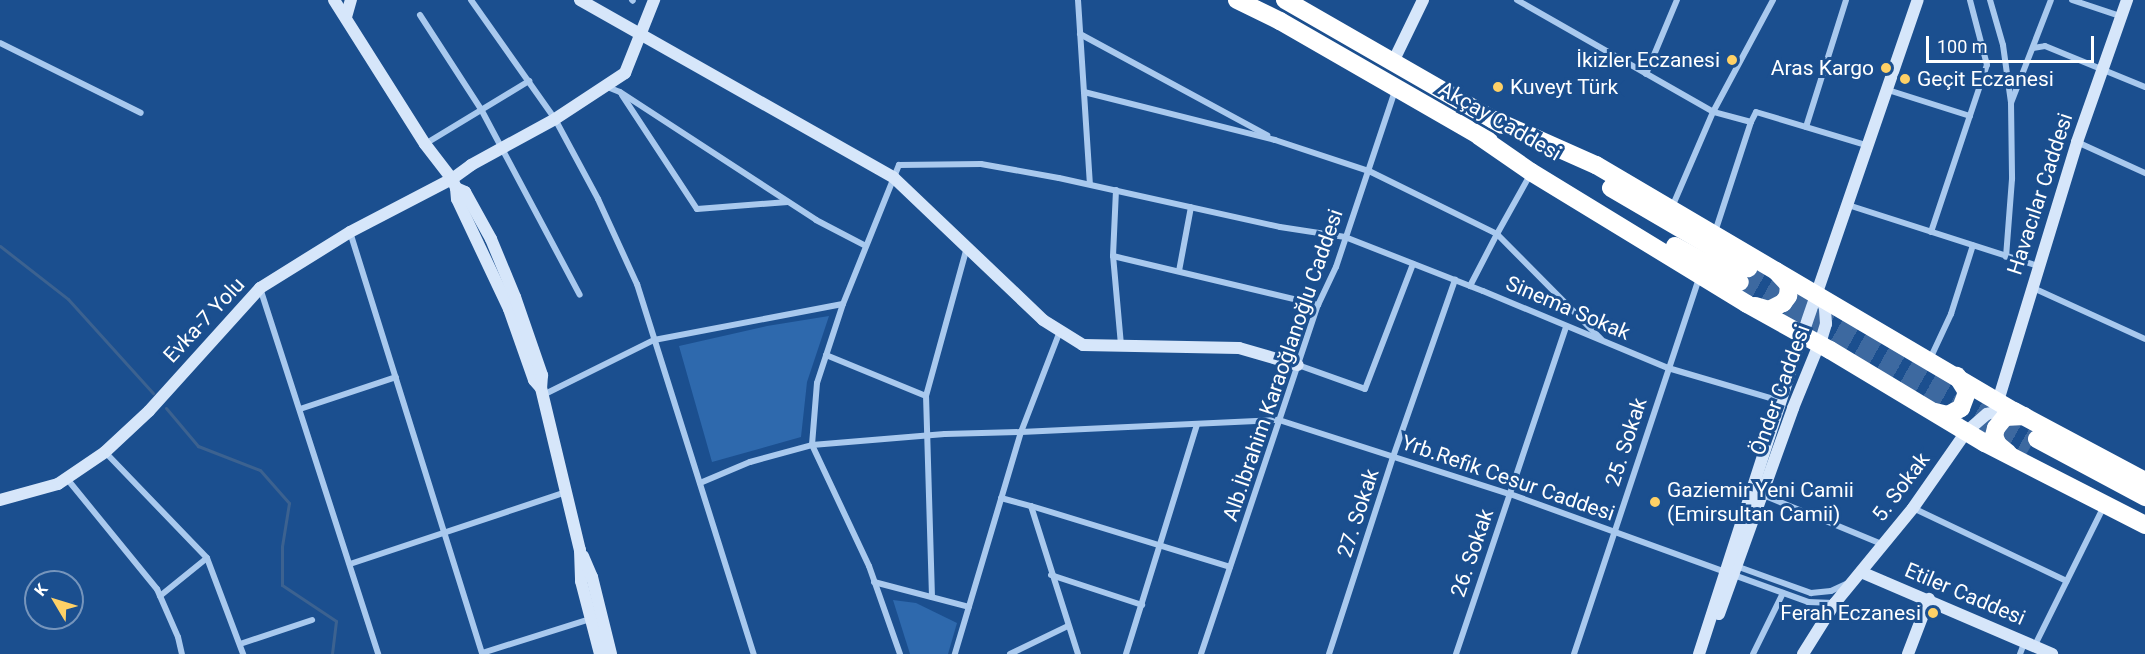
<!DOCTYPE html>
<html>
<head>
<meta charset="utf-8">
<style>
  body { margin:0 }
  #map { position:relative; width:2145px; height:654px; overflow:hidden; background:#1b4f8f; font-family:Roboto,sans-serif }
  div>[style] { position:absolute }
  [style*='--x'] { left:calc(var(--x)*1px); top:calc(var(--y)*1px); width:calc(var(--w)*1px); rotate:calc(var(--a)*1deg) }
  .green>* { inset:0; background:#2e69ad }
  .stream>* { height:3px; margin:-1.5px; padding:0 1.5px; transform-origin:1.5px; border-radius:1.5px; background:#3c6290 }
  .highway-tunnel>* { height:18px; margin-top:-9px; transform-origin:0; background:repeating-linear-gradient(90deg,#3d69a0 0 18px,transparent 0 27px) }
  .street>* { height:6px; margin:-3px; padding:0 3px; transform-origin:3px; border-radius:3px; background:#a9c9ee }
  .secondary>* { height:12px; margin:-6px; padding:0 6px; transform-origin:6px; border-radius:6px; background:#d6e6fa }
  .highway>* { height:18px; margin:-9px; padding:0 9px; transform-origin:9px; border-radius:9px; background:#fff }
  .dots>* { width:16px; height:16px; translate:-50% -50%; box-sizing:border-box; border:3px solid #1b4f8f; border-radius:50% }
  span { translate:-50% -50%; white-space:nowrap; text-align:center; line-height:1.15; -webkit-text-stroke:6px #1b4f8f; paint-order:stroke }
  .poi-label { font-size:21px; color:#fff }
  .right { translate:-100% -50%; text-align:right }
  .left { translate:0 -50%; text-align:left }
  .street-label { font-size:21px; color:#fff }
  .north { position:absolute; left:24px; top:570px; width:60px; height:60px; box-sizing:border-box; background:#1b4f8f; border:2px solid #7695bc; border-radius:50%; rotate:308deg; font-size:16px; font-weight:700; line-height:24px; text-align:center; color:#fff }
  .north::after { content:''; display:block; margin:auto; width:21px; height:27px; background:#ffd166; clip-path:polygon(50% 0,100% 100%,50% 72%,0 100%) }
  .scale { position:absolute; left:1926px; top:36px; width:168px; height:27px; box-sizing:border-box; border:3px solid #fff; border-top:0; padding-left:8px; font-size:18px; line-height:21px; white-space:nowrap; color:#fff; -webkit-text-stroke:4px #1b4f8f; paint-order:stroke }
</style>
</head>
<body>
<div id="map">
  <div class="green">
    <i style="clip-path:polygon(829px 316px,807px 382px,801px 437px,712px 462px,679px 346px,767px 326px)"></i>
    <i style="clip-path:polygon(893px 600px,916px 603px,957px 623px,948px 654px,910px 654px)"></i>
  </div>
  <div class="stream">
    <i style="--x:0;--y:246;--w:86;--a:37.9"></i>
    <i style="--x:68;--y:299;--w:127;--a:47.9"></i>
    <i style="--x:166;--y:408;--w:50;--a:49.9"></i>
    <i style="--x:198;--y:446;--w:66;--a:21.2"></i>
    <i style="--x:260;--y:470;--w:44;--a:48.7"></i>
    <i style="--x:289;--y:503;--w:44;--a:99.2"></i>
    <i style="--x:282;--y:546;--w:39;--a:90"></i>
    <i style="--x:282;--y:585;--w:65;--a:33.7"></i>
    <i style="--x:336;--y:621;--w:33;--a:97"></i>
  </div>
  <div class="highway-tunnel">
    <i style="--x:1748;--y:268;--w:336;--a:30.6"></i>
    <i style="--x:1740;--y:282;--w:334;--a:30.6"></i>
  </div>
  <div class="street">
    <i style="--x:471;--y:0;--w:146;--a:54.8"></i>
    <i style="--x:555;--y:119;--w:91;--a:61.7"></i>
    <i style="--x:598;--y:199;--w:94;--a:65.4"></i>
    <i style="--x:637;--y:284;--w:388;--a:72.5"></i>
    <i style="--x:632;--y:0;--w:1;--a:45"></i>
    <i style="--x:1078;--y:0;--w:184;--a:86.3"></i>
    <i style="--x:1517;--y:0;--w:226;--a:29.7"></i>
    <i style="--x:1713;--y:112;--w:103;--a:113.3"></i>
    <i style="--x:1990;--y:0;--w:47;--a:73.9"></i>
    <i style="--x:2003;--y:45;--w:59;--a:82.1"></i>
    <i style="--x:2011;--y:103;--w:76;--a:89.2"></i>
    <i style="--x:2012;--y:179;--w:78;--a:94.4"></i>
    <i style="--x:2072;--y:0;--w:51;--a:18.4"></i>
    <i style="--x:420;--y:15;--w:114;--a:57.1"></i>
    <i style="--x:482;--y:111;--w:208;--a:62"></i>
    <i style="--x:1080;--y:34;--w:213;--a:28.4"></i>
    <i style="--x:0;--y:43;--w:157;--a:26.4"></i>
    <i style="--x:2033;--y:48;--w:12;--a:-9"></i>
    <i style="--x:2045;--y:46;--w:108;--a:22.3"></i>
    <i style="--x:1646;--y:74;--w:80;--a:-67.3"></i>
    <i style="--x:605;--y:86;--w:16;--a:22"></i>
    <i style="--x:620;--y:92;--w:234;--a:33.1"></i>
    <i style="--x:816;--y:220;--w:56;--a:27.5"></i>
    <i style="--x:1888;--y:90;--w:86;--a:17.6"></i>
    <i style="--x:1084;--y:92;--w:197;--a:14.1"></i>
    <i style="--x:1275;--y:140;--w:99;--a:18.3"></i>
    <i style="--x:1369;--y:171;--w:143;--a:26.2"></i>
    <i style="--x:1497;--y:234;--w:68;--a:-60.8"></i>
    <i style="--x:622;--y:95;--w:136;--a:56.7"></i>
    <i style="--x:697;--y:209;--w:91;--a:-4.4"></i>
    <i style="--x:2011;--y:103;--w:110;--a:-68.8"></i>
    <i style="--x:1751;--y:122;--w:11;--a:-63"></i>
    <i style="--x:1756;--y:112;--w:115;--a:16.7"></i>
    <i style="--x:1806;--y:127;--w:133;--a:-72.5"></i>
    <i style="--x:2077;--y:142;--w:75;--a:24.5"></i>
    <i style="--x:425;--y:144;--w:122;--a:-31.2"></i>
    <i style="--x:1848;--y:205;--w:200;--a:17.8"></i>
    <i style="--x:350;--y:232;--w:442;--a:72.6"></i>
    <i style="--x:1715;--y:232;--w:116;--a:-71.9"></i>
    <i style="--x:1751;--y:122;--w:39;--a:-165"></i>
    <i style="--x:1713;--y:112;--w:127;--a:-61.8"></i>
    <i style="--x:1931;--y:232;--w:176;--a:-71.5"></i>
    <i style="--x:1987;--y:65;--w:67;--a:-104.7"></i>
    <i style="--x:1113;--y:256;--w:66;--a:-87.4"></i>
    <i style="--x:1179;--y:271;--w:65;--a:-79.4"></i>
    <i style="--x:1470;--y:286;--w:59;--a:-62.6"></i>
    <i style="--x:1497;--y:234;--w:148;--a:45.3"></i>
    <i style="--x:2031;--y:287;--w:125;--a:24.5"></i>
    <i style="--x:260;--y:288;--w:385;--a:72.1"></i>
    <i style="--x:1060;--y:331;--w:108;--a:111.1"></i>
    <i style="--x:1021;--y:432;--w:258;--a:-2.7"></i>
    <i style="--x:1279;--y:420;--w:243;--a:17.8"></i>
    <i style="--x:1510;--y:494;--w:317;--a:19.9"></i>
    <i style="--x:1808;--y:602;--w:26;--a:2"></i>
    <i style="--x:1121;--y:345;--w:89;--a:-95.1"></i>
    <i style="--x:1113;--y:256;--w:211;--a:13.4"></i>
    <i style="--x:826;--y:355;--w:108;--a:22.3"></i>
    <i style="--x:1930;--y:359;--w:50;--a:-65"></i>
    <i style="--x:1951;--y:314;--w:72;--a:-72.3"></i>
    <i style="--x:1298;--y:365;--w:71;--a:19.7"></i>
    <i style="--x:1365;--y:389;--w:134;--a:-69"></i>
    <i style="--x:543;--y:395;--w:124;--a:-26.4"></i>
    <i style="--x:654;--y:340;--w:192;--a:-10.8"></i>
    <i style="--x:300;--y:409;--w:101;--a:-18.4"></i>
    <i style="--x:105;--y:452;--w:147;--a:46.1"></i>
    <i style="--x:207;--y:558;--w:103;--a:69.4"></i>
    <i style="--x:68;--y:480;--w:141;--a:50.8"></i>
    <i style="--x:157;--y:589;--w:52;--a:66.4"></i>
    <i style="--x:178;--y:637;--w:17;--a:77"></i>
    <i style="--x:700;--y:483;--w:54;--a:-22.8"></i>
    <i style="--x:750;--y:462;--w:64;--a:-15.3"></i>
    <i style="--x:812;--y:445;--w:62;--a:-85.4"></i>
    <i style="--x:817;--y:383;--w:83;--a:-71.8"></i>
    <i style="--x:843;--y:304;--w:150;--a:-68.1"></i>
    <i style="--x:899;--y:165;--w:82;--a:-0.7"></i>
    <i style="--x:981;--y:164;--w:79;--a:10.2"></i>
    <i style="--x:1059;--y:178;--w:226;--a:12.5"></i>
    <i style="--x:1280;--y:227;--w:66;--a:8.7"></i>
    <i style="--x:1345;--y:237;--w:148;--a:21.4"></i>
    <i style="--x:1483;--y:291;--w:200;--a:22.6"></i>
    <i style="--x:1668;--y:368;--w:118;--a:16.3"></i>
    <i style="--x:1763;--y:495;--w:129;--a:22.4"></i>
    <i style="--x:1001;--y:498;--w:31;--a:15"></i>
    <i style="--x:1031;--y:506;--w:155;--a:72.4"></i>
    <i style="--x:1031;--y:506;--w:208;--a:17"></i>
    <i style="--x:1913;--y:508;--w:170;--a:25.4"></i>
    <i style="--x:350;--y:564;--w:229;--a:-18.4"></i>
    <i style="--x:1736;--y:566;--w:80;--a:19.8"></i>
    <i style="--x:1811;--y:593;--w:20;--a:-6"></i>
    <i style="--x:1831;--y:591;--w:19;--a:-25"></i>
    <i style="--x:1051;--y:575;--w:96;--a:18.2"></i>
    <i style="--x:874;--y:582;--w:98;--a:14.7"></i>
    <i style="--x:160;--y:596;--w:60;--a:-39"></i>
    <i style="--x:932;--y:597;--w:201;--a:-91.7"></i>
    <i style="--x:926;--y:396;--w:155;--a:-74.6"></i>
    <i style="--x:240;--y:644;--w:76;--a:-18.4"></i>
    <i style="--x:2035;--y:645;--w:155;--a:-63.6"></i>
    <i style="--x:482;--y:653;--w:113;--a:-17.5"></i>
    <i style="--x:900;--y:654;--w:93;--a:-109.4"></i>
    <i style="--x:869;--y:566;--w:134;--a:-115.2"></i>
    <i style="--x:812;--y:445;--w:133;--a:-4.7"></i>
    <i style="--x:945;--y:434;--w:76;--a:-1.5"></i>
    <i style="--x:1021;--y:432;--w:232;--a:106.6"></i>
    <i style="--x:1010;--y:654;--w:64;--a:-25.8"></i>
    <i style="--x:1126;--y:654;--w:240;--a:-72.8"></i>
    <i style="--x:1201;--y:654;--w:368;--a:-71.5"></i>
    <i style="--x:1318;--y:305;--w:42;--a:-64.7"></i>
    <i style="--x:1336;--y:267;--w:186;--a:-71.5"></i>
    <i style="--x:1329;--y:654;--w:207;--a:-72"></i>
    <i style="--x:1393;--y:457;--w:188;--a:-70.7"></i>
    <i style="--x:1456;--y:654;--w:345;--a:-71.4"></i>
    <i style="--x:1574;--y:654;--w:396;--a:-71.6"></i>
    <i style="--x:1753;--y:654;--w:68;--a:-63.8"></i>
    <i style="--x:2020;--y:654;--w:14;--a:-69"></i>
  </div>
  <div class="secondary">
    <i style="--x:334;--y:0;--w:170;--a:57.7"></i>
    <i style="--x:425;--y:144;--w:44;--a:52.4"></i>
    <i style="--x:452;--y:179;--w:10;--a:66"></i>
    <i style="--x:456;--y:188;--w:11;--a:85"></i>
    <i style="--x:457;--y:199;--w:122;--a:64.7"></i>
    <i style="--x:509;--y:309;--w:75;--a:70.6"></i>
    <i style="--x:534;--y:380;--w:11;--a:49"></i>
    <i style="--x:580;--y:0;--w:360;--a:29.5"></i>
    <i style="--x:893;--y:177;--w:207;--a:43.6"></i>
    <i style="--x:1043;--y:320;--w:47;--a:32"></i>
    <i style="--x:1083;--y:345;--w:156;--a:1.1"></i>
    <i style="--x:1239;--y:348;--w:61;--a:16.1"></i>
    <i style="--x:346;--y:17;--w:18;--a:-74"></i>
    <i style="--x:1393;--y:62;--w:69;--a:-64.2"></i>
    <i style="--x:456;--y:188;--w:10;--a:24"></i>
    <i style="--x:465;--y:192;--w:54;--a:61"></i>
    <i style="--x:491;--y:239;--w:63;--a:67.5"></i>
    <i style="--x:515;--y:297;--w:83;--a:70.9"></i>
    <i style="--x:542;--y:375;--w:13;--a:94"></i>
    <i style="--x:541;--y:388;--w:167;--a:76.5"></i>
    <i style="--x:580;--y:550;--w:31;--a:88"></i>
    <i style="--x:581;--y:581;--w:75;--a:75.4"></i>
    <i style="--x:1998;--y:401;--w:271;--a:-73"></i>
    <i style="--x:2077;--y:142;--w:151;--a:-70.6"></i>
    <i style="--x:0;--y:500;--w:60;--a:-15.4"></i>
    <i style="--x:58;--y:484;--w:57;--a:-34.2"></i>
    <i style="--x:105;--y:452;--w:60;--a:-43"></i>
    <i style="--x:149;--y:411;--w:166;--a:-47.9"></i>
    <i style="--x:260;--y:288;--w:106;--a:-31.9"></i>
    <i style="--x:350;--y:232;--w:115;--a:-27.5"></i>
    <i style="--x:452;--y:179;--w:24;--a:-36"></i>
    <i style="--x:471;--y:165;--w:96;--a:-28.7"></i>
    <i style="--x:555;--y:119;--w:84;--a:-33.3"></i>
    <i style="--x:625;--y:73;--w:79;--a:-68.3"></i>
    <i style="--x:583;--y:556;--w:23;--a:67"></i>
    <i style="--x:592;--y:577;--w:79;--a:76.1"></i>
    <i style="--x:1861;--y:572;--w:208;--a:23.2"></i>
    <i style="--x:1719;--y:614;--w:219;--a:-70.2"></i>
    <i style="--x:1793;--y:408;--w:77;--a:-67.8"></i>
    <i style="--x:1822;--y:337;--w:14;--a:-73"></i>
    <i style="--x:1826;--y:324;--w:16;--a:-94"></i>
    <i style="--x:1825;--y:308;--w:14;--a:-115"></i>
    <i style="--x:1699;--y:654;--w:334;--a:-72.1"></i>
    <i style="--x:1802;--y:336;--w:355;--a:-71"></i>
    <i style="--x:1803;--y:654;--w:60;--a:-57.9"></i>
    <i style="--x:1835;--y:603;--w:123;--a:-50.6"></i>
    <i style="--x:1913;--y:508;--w:93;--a:-55.1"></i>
    <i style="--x:1966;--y:432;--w:28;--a:-41"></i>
    <i style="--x:1987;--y:414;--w:23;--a:-15"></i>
    <i style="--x:1908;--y:654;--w:59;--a:-69.1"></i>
  </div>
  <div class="highway">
    <i style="--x:1237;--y:0;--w:48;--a:26"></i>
    <i style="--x:1280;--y:21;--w:241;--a:29.9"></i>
    <i style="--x:1285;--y:0;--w:250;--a:29.9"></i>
    <i style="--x:1492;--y:119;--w:114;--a:23.9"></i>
    <i style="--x:1596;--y:165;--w:485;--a:30.5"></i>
    <i style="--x:2014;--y:411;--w:149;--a:28.1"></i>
    <i style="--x:1479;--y:136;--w:63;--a:34.7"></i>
    <i style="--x:1531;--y:172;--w:253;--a:31.4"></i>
    <i style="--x:1747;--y:304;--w:95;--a:29"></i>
    <i style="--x:1830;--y:350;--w:181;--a:31"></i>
    <i style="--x:1985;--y:443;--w:180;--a:27.1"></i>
    <i style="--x:1611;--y:188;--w:159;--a:30.3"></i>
    <i style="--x:1675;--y:246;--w:74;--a:29"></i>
    <i style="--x:1755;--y:306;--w:15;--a:16"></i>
    <i style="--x:1769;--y:310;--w:16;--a:-27"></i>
    <i style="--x:1783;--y:303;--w:9;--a:-54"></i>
    <i style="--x:1788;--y:296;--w:11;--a:-85"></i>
    <i style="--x:1789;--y:285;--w:19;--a:-133"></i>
    <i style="--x:1935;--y:412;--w:13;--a:13"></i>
    <i style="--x:1948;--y:415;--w:15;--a:-28"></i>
    <i style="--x:1961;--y:408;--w:17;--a:-69"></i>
    <i style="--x:1967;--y:392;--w:19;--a:-122"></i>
    <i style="--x:2037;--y:439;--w:123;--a:28.2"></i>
    <i style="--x:2008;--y:453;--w:13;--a:-141"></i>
    <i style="--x:1998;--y:445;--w:10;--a:-114"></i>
    <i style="--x:1994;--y:436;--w:8;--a:-76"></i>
    <i style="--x:1996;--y:428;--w:14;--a:-51"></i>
    <i style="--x:2005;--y:417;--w:19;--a:-3"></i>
  </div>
  <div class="dots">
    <i style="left:1732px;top:60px;background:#ffd166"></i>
    <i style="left:1886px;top:68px;background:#ffd166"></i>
    <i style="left:1905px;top:79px;background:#ffd166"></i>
    <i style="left:1498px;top:87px;background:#ffd166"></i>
    <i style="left:1655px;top:502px;background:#ffd166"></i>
    <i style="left:1933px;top:613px;background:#ffd166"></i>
  </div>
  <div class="poi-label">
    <span class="right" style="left:1720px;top:60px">İkizler Eczanesi</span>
    <span class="right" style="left:1874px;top:68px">Aras Kargo</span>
    <span class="left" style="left:1917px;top:79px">Geçit Eczanesi</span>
    <span class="left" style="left:1510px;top:87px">Kuveyt Türk</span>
    <span class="left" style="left:1667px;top:502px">Gaziemir Yeni Camii<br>(Emirsultan Camii)</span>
    <span class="right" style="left:1921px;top:613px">Ferah Eczanesi</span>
  </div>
  <div class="street-label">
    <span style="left:1500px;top:121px;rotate:30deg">Akçay Caddesi</span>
    <span style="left:2040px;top:194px;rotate:-72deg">Havacılar Caddesi</span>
    <span style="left:1568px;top:308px;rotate:23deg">Sinema Sokak</span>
    <span style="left:204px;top:320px;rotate:-47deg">Evka-7 Yolu</span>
    <span style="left:1283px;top:365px;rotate:-71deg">Alb.İbrahim Karaoğlanoğlu Caddesi</span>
    <span style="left:1780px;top:390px;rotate:-70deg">Önder Caddesi</span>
    <span style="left:1626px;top:442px;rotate:-72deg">25. Sokak</span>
    <span style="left:1508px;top:478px;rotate:19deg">Yrb.Refik Cesur Caddesi</span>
    <span style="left:1901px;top:487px;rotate:-53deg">5. Sokak</span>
    <span style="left:1358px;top:513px;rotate:-72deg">27. Sokak</span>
    <span style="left:1472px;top:553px;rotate:-71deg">26. Sokak</span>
    <span style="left:1965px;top:594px;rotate:23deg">Etiler Caddesi</span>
  </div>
  <div class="north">K</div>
  <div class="scale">100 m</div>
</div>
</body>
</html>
